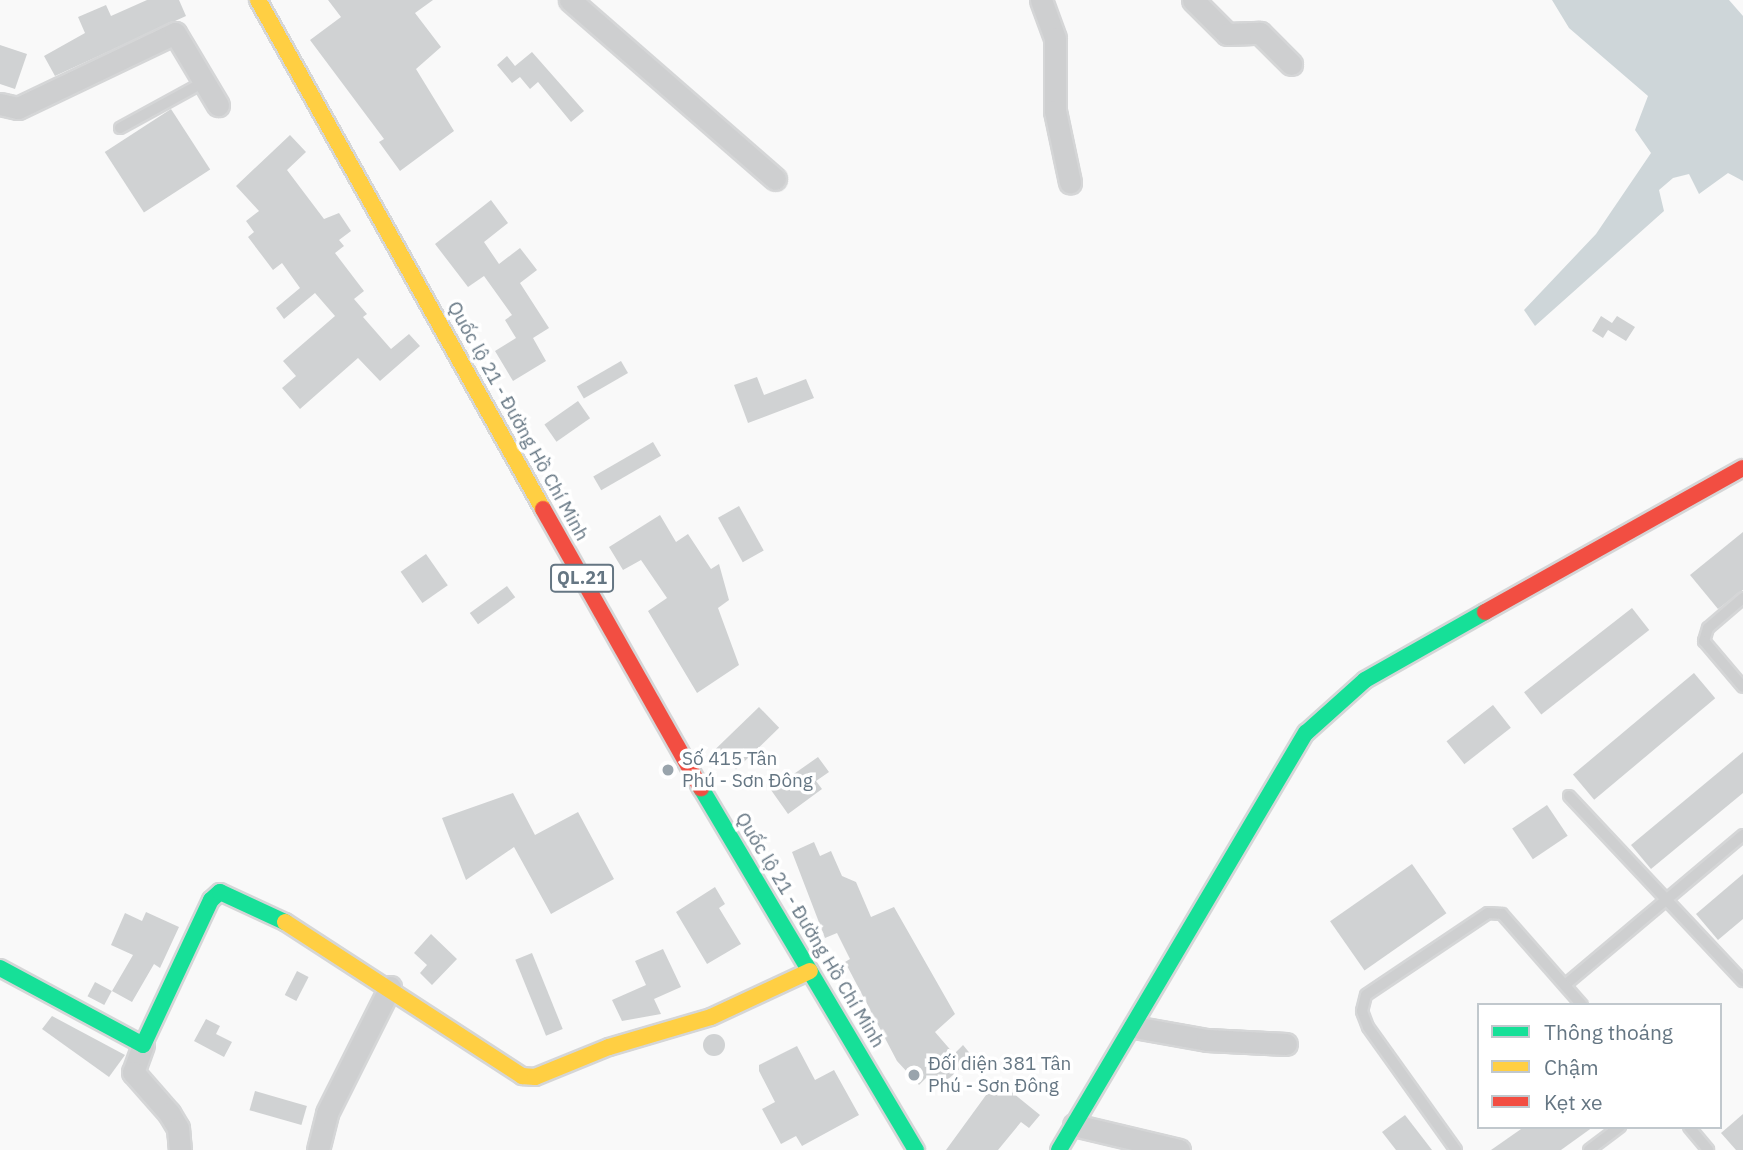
<!DOCTYPE html>
<html>
<head>
<meta charset="utf-8">
<style>
  body { margin:0 }
  #map { position:relative; width:1743px; height:1150px; overflow:hidden; background:#f9f9f9; font-family:"IBM Plex Sans",sans-serif }
  div>[style] { position:absolute }
  [style*='--x'] { left:calc(var(--x)*1px); top:calc(var(--y)*1px); width:calc(var(--w)*1px); rotate:calc(var(--a)*1deg) }
  .water>* { inset:0; background:#ced6d9 }
  .building>* { inset:0; background:#d0d2d3; transform-origin:0 0 }
  .round { border-radius:50% }
  .roads { filter:drop-shadow(2px 0 #d5d6d7) drop-shadow(-2px 0 #d5d6d7) drop-shadow(0 2px #d5d6d7) drop-shadow(0 -2px #d5d6d7) }
  .lane>* { height:10px; margin:-5px; padding:0 5px; transform-origin:5px; border-radius:5px; background:#cecfd0 }
  .street>* { height:21px; margin:-10.5px; padding:0 10.5px; transform-origin:10.5px; border-radius:10.5px; background:#cecfd0 }
  .fast>* { height:16px; margin:-8px; padding:0 8px; transform-origin:8px; border-radius:8px; background:#16e098 }
  .slow>* { height:16px; margin:-8px; padding:0 8px; transform-origin:8px; border-radius:8px; background:#ffcf43 }
  .jam>* { height:16px; margin:-8px; padding:0 8px; transform-origin:8px; border-radius:8px; background:#f24e42 }
  .dots>* { width:19px; height:19px; translate:-50% -50%; box-sizing:border-box; border:4px solid #fff; border-radius:50% }
  span { translate:-50% -50%; white-space:nowrap; text-align:center; line-height:1.15; -webkit-text-stroke:7px #fff; paint-order:stroke }
  .shield-label span { padding:2px 5px; background:#fff; border:2px solid; border-radius:5px; -webkit-text-stroke-width:0 }
  .shield-label { font-size:18px; color:#657683; font-weight:700 }
  .street-label { font-size:19px; color:#657683 }
  .poi-label { font-size:19px; color:#657683 }
  .left { translate:0 -50%; text-align:left }
  .legend { position:absolute; left:1477px; top:1003px; width:245px; height:126px; box-sizing:border-box; background:#fff; border:2px solid #c1c8cd; margin:0; padding:9px 12px; list-style:none; font-size:21px; color:#657683 }
  .legend li { display:flex; align-items:center; gap:14px; height:35px }
  .legend b { width:35px; border:2px solid #c1c8cd }
</style>
</head>
<body>
<div id="map">
  <div class="water">
    <i style="clip-path:polygon(1552px 0,1729px 0,1743px 16px,1743px 181px,1728px 173px,1699px 194px,1689px 174px,1673px 178px,1659px 190px,1664px 211px,1535px 326px,1524px 310px,1596px 234px,1651px 153px,1635px 130px,1648px 96px,1569px 28px)"></i>
  </div>
  <div class="building">
    <i style="clip-path:polygon(147px 0,179px 0,186px 16px,55px 76px,44px 56px,85px 33px,78px 17px,106px 5px,111px 16px)"></i>
    <i style="clip-path:polygon(328px 0,433px 0,415px 13px,441px 47px,416px 69px,454px 131px,400px 171px,379px 142px,384px 139px,310px 40px,341px 17px)"></i>
    <i style="clip-path:polygon(0 45px,27px 54px,15px 89px,0 84px)"></i>
    <i style="clip-path:polygon(532px 52px,584px 111px,571px 122px,538px 82px,530px 89px,520px 77px,512px 83px,497px 65px,507px 56px,515px 66px)"></i>
    <i style="left:171px;top:109px;width:72px;height:79px;rotate:57deg"></i>
    <i style="clip-path:polygon(290px 135px,306px 152px,287px 170px,324px 219px,339px 213px,351px 231px,339px 240px,344px 246px,335px 253px,364px 291px,354px 299px,367px 314px,363px 317px,391px 349px,409px 334px,420px 346px,380px 381px,358px 358px,300px 409px,282px 388px,296px 376px,283px 361px,335px 316px,315px 293px,284px 319px,276px 308px,300px 288px,282px 263px,273px 270px,248px 237px,254px 232px,246px 221px,259px 211px,236px 186px)"></i>
    <i style="clip-path:polygon(491px 200px,508px 223px,484px 242px,499px 264px,520px 248px,527px 257px,537px 270px,520px 283px,549px 328px,533px 338px,546px 361px,513px 381px,495px 351px,516px 338px,505px 320px,512px 315px,484px 276px,468px 287px,435px 244px)"></i>
    <i style="clip-path:polygon(1601px 316px,1612px 323px,1617px 316px,1635px 327px,1626px 341px,1608px 330px,1603px 338px,1592px 331px)"></i>
    <i style="left:621px;top:361px;width:14px;height:51px;rotate:60deg"></i>
    <i style="clip-path:polygon(757px 377px,764px 395px,806px 379px,814px 398px,748px 423px,734px 385px)"></i>
    <i style="left:578px;top:401px;width:21px;height:41px;rotate:55deg"></i>
    <i style="left:653px;top:442px;width:16px;height:69px;rotate:60deg"></i>
    <i style="left:739px;top:506px;width:51px;height:24px;rotate:61deg"></i>
    <i style="clip-path:polygon(660px 515px,676px 542px,688px 534px,711px 569px,719px 564px,729px 600px,718px 608px,739px 665px,697px 693px,648px 611px,667px 598px,641px 560px,623px 570px,609px 547px)"></i>
    <i style="clip-path:polygon(1743px 532px,1743px 590px,1718px 609px,1690px 575px)"></i>
    <i style="left:426px;top:554px;width:38px;height:31px;rotate:55deg"></i>
    <i style="left:507px;top:586px;width:14px;height:46px;rotate:54deg"></i>
    <i style="left:1632px;top:608px;width:28px;height:137px;rotate:52deg"></i>
    <i style="left:1694px;top:673px;width:33px;height:158px;rotate:50deg"></i>
    <i style="left:1493px;top:705px;width:29px;height:59px;rotate:52deg"></i>
    <i style="left:759px;top:707px;width:29px;height:60px;rotate:46deg"></i>
    <i style="clip-path:polygon(1743px 752px,1743px 793px,1651px 869px,1631px 845px)"></i>
    <i style="clip-path:polygon(818px 757px,829px 772px,816px 781px,822px 789px,788px 814px,771px 790px)"></i>
    <i style="clip-path:polygon(513px 793px,535px 835px,578px 812px,614px 879px,551px 914px,514px 847px,466px 880px,442px 818px)"></i>
    <i style="left:1547px;top:805px;width:37px;height:42px;rotate:56deg"></i>
    <i style="clip-path:polygon(814px 842px,820px 856px,831px 851px,842px 876px,856px 882px,871px 917px,894px 907px,955px 1014px,935px 1032px,954px 1054px,963px 1045px,973px 1057px,937px 1089px,927px 1077px,919px 1085px,897px 1061px,845px 962px,850px 959px,837px 933px,825px 938px,792px 852px)"></i>
    <i style="left:1412px;top:864px;width:60px;height:100px;rotate:55deg"></i>
    <i style="clip-path:polygon(1743px 874px,1743px 919px,1718px 940px,1696px 914px)"></i>
    <i style="clip-path:polygon(715px 887px,725px 904px,719px 908px,741px 944px,707px 964px,676px 912px)"></i>
    <i style="clip-path:polygon(146px 912px,179px 927px,160px 968px,154px 964px,132px 1002px,112px 991px,133px 955px,111px 945px,125px 913px,142px 921px)"></i>
    <i style="clip-path:polygon(431px 934px,457px 959px,432px 985px,420px 973px,427px 965px,414px 953px)"></i>
    <i style="clip-path:polygon(663px 949px,681px 987px,654px 999px,661px 1014px,622px 1021px,612px 1000px,646px 985px,635px 961px)"></i>
    <i style="left:532px;top:953px;width:82px;height:18px;rotate:68deg"></i>
    <i style="left:297px;top:971px;width:13px;height:27px;rotate:27deg"></i>
    <i style="left:95px;top:982px;width:19px;height:16px;rotate:28deg"></i>
    <i style="clip-path:polygon(52px 1016px,125px 1055px,109px 1077px,42px 1029px)"></i>
    <i style="clip-path:polygon(206px 1019px,220px 1026px,216px 1034px,232px 1042px,224px 1057px,194px 1041px)"></i>
    <i class="round" style="left:703px;top:1034px;width:22px;height:22px"></i>
    <i style="clip-path:polygon(797px 1046px,815px 1080px,834px 1070px,859px 1115px,802px 1146px,796px 1136px,781px 1144px,762px 1109px,775px 1102px,759px 1071px,759px 1065px)"></i>
    <i style="clip-path:polygon(997px 1080px,1040px 1115px,1029px 1128px,1021px 1122px,998px 1150px,946px 1150px)"></i>
    <i style="left:255px;top:1091px;width:54px;height:20px;rotate:16deg"></i>
    <i style="clip-path:polygon(1743px 1114px,1743px 1150px,1736px 1150px,1721px 1133px)"></i>
    <i style="clip-path:polygon(1405px 1115px,1432px 1150px,1396px 1150px,1382px 1132px)"></i>
    <i style="clip-path:polygon(1524px 1127px,1593px 1127px,1561px 1150px,1491px 1150px)"></i>
  </div>
  <div class="roads">
    <div class="lane">
      <i style="--x:120;--y:128;--w:96;--a:-28.7"></i>
      <i style="--x:1743;--y:598;--w:46;--a:139.4"></i>
      <i style="--x:1708;--y:628;--w:14;--a:107"></i>
      <i style="--x:1704;--y:641;--w:60;--a:49.7"></i>
      <i style="--x:1569;--y:796;--w:254;--a:46.8"></i>
      <i style="--x:1565;--y:985;--w:233;--a:-40.1"></i>
      <i style="--x:1689;--y:1127;--w:30;--a:50"></i>
      <i style="--x:1456;--y:1150;--w:151;--a:-125.6"></i>
      <i style="--x:1368;--y:1027;--w:17;--a:-111"></i>
      <i style="--x:1362;--y:1011;--w:16;--a:-76"></i>
      <i style="--x:1366;--y:995;--w:147;--a:-33.9"></i>
      <i style="--x:1488;--y:913;--w:14;--a:4"></i>
      <i style="--x:1502;--y:914;--w:121;--a:48.7"></i>
      <i style="--x:1589;--y:1150;--w:39;--a:-37"></i>
    </div>
    <div class="street">
      <i style="--x:570;--y:0;--w:272;--a:41.1"></i>
      <i style="--x:1041;--y:0;--w:40;--a:69.8"></i>
      <i style="--x:1055;--y:38;--w:73;--a:90"></i>
      <i style="--x:1055;--y:111;--w:73;--a:78.1"></i>
      <i style="--x:1193;--y:0;--w:48;--a:45"></i>
      <i style="--x:1227;--y:34;--w:33;--a:-2"></i>
      <i style="--x:1260;--y:33;--w:44;--a:45"></i>
      <i style="--x:0;--y:104;--w:18;--a:13"></i>
      <i style="--x:18;--y:108;--w:174;--a:-25.5"></i>
      <i style="--x:175;--y:33;--w:84;--a:59.2"></i>
      <i style="--x:1134;--y:1027;--w:74;--a:10.1"></i>
      <i style="--x:1207;--y:1040;--w:79;--a:2.9"></i>
      <i style="--x:143;--y:1045;--w:29;--a:110"></i>
      <i style="--x:133;--y:1072;--w:55;--a:48.7"></i>
      <i style="--x:169;--y:1113;--w:17;--a:59"></i>
      <i style="--x:178;--y:1128;--w:22;--a:85"></i>
      <i style="--x:1074;--y:1125;--w:108;--a:13.4"></i>
      <i style="--x:318;--y:1150;--w:38;--a:-76"></i>
      <i style="--x:327;--y:1113;--w:141;--a:-63.4"></i>
    </div>
    <div class="fast">
      <i style="--x:701;--y:788;--w:421;--a:59.3"></i>
      <i style="--x:0;--y:968;--w:162;--a:28.3"></i>
      <i style="--x:143;--y:1045;--w:160;--a:-64.9"></i>
      <i style="--x:211;--y:900;--w:12;--a:-42"></i>
      <i style="--x:220;--y:892;--w:72;--a:24.8"></i>
      <i style="--x:1059;--y:1150;--w:485;--a:-59.4"></i>
      <i style="--x:1306;--y:733;--w:79;--a:-41.9"></i>
      <i style="--x:1365;--y:680;--w:138;--a:-29.5"></i>
    </div>
    <div class="slow">
      <i style="--x:258;--y:0;--w:583;--a:60.75"></i>
      <i style="--x:285;--y:922;--w:283;--a:33"></i>
      <i style="--x:522;--y:1076;--w:13;--a:4"></i>
      <i style="--x:535;--y:1077;--w:80;--a:-22.1"></i>
      <i style="--x:609;--y:1047;--w:106;--a:-16.4"></i>
      <i style="--x:711;--y:1017;--w:109;--a:-24.9"></i>
    </div>
    <div class="jam">
      <i style="--x:543;--y:509;--w:321;--a:60.5"></i>
      <i style="--x:1485;--y:612;--w:295;--a:-29.2"></i>
    </div>
  </div>
  <div class="dots">
    <i style="left:668px;top:770px;background:#99a4ac"></i>
    <i style="left:914px;top:1075px;background:#99a4ac"></i>
  </div>
  <div class="shield-label">
    <span style="left:582px;top:578px">QL.21</span>
  </div>
  <div class="street-label">
    <span style="left:518px;top:421px;rotate:61deg">Quốc lộ 21 - Đường Hồ Chí Minh</span>
    <span style="left:810px;top:930px;rotate:59deg">Quốc lộ 21 - Đường Hồ Chí Minh</span>
  </div>
  <div class="poi-label">
    <span class="left" style="left:682px;top:770px">Số 415 Tân<br>Phú - Sơn Đông</span>
    <span class="left" style="left:928px;top:1075px">Đối diện 381 Tân<br>Phú - Sơn Đông</span>
  </div>
  <ul class="legend">
  <li><b style="height:9px;background:#16e098"></b>Thông thoáng</li>
  <li><b style="height:9px;background:#ffcf43"></b>Chậm</li>
  <li><b style="height:9px;background:#f24e42"></b>Kẹt xe</li>
  </ul>
</div>
</body>
</html>
